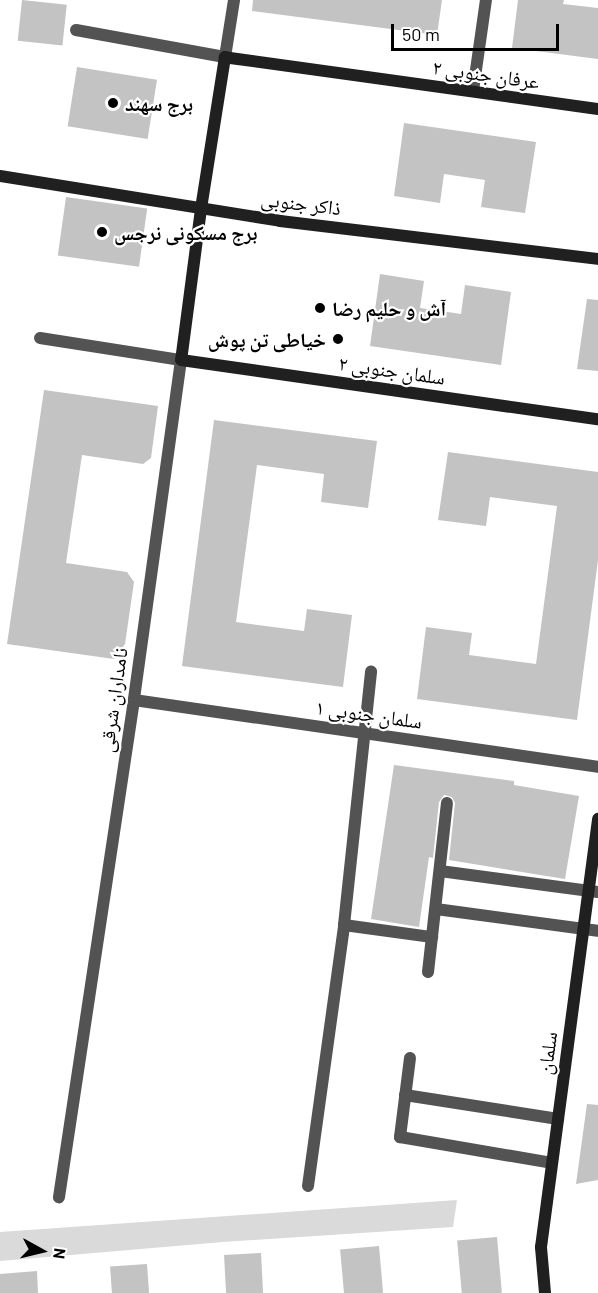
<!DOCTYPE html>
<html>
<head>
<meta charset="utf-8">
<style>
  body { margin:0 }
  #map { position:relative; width:598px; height:1293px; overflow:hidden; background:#fff; font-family:Barlow,"Noto Naskh Arabic",sans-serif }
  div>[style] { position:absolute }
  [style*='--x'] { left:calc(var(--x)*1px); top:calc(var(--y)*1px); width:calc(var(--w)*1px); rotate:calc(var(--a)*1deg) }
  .green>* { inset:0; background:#dadada }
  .building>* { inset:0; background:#c3c3c3; transform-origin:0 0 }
  .street>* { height:12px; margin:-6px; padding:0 6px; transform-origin:6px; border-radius:6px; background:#535353 }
  .secondary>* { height:12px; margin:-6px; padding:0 6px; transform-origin:6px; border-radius:6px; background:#202020 }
  .dots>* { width:16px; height:16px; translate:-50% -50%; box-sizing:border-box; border:3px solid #fff; border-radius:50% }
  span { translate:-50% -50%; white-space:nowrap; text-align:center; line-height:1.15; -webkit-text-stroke:4.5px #fff; paint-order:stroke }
  .street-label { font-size:20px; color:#000 }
  .poi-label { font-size:20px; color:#000; font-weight:700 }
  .left { translate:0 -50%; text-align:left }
  .right { translate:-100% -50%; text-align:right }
  .north { position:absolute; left:12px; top:1221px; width:60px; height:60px; -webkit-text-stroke:4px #fff; paint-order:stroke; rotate:98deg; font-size:16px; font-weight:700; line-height:24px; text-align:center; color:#000 }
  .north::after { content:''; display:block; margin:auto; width:21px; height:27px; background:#000; clip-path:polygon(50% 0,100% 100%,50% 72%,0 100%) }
  .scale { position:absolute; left:391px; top:24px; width:168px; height:27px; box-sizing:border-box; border:3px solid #000; border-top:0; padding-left:8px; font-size:18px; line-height:21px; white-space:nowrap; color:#000; -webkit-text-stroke:4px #fff; paint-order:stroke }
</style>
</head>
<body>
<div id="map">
  <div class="green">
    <i style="clip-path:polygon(457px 1200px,453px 1227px,223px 1242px,0 1261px,0 1232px)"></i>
  </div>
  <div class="building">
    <i style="left:22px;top:0;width:45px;height:41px;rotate:6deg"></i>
    <i style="clip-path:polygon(253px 0,442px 0,437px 35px,252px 11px)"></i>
    <i style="clip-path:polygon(518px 0,564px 0,563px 4px,598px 8px,598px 59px,512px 48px)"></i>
    <i style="left:77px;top:67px;width:81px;height:60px;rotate:9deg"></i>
    <i style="clip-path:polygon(404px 123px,536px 142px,525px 213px,481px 207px,485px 180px,444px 174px,440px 203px,394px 196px)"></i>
    <i style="left:66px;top:197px;width:82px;height:59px;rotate:8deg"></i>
    <i style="clip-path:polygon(380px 274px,424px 281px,420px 308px,461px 314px,465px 285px,511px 292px,501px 365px,370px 346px)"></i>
    <i style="clip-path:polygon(587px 299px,598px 300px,598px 371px,577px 369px)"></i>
    <i style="clip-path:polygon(44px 390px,158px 406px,151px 458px,143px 464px,82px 455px,66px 563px,127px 572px,134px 582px,125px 644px,114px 659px,7px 644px)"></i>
    <i style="clip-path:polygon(214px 420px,377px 441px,368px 508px,321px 502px,324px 474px,257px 465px,236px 622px,304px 631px,307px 609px,352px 615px,343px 687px,182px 666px)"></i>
    <i style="clip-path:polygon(448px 452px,598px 472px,598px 560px,577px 720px,417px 699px,426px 627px,472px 633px,469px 655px,536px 664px,557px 506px,490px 497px,486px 526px,438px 520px)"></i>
    <i style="clip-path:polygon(394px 765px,514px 781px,514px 785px,579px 796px,565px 879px,449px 860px,455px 803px,452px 797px,444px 795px,439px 802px,433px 858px,429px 857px,419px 927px,371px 919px)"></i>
    <i style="clip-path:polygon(587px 1104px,598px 1105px,598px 1180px,576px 1184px)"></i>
    <i style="left:497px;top:1237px;width:56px;height:40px;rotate:85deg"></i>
    <i style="left:379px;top:1246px;width:47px;height:39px;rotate:85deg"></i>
    <i style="left:261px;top:1253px;width:40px;height:37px;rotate:87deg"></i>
    <i style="left:147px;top:1264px;width:29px;height:37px;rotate:86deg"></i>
    <i style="clip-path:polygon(37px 1271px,38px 1293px,0 1293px,0 1274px)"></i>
  </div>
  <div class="street">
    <i style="--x:76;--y:30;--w:151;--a:10.3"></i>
    <i style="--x:225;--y:57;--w:58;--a:-81"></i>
    <i style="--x:473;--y:91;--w:92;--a:-81.9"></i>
    <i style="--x:40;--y:338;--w:143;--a:8.9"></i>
    <i style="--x:181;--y:360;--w:343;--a:97.9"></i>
    <i style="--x:134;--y:700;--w:503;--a:98.58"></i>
    <i style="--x:134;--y:700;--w:469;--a:8.2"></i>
    <i style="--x:440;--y:871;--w:159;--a:7.6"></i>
    <i style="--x:436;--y:909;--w:163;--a:7.7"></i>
    <i style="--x:344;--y:925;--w:89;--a:7.8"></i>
    <i style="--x:428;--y:972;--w:170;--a:-83.6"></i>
    <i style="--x:410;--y:1058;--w:80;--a:97.2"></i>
    <i style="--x:400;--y:1137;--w:154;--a:9.7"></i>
    <i style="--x:405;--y:1095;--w:155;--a:8.9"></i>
    <i style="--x:308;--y:1186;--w:263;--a:-82.1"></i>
    <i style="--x:344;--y:925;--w:255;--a:-83.9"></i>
  </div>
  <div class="secondary">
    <i style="--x:598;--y:109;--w:377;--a:-172.1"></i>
    <i style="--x:225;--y:57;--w:154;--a:99"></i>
    <i style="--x:201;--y:209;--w:152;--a:97.5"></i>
    <i style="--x:181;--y:360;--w:421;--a:8.1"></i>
    <i style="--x:0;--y:176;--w:284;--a:9.1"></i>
    <i style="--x:280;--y:221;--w:320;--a:6.8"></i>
    <i style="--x:545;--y:1293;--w:46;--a:-95"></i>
    <i style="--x:541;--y:1247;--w:432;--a:-82.4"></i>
  </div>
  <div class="dots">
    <i style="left:113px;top:103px;background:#000"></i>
    <i style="left:102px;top:232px;background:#000"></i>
    <i style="left:320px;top:308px;background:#000"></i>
    <i style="left:338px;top:339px;background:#000"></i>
  </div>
  <div class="street-label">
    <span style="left:486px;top:74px;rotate:8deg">عرفان جنوبی ۲</span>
    <span style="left:301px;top:203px;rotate:7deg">ذاکر جنوبی</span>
    <span style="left:392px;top:370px;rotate:8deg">سلمان جنوبی ۲</span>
    <span style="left:113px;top:700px;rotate:-82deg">نامداران شرقی</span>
    <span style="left:369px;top:714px;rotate:8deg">سلمان جنوبی ۱</span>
    <span style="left:547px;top:1053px;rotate:-82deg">سلمان</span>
  </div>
  <div class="poi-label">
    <span class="left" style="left:125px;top:103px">برج سهند</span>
    <span class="left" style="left:114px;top:232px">برج مسکونی نرجس</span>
    <span class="left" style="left:332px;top:308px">آش و حلیم رضا</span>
    <span class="right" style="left:326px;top:339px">خیاطی تن پوش</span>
  </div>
  <div class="north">N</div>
  <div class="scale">50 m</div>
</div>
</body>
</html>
